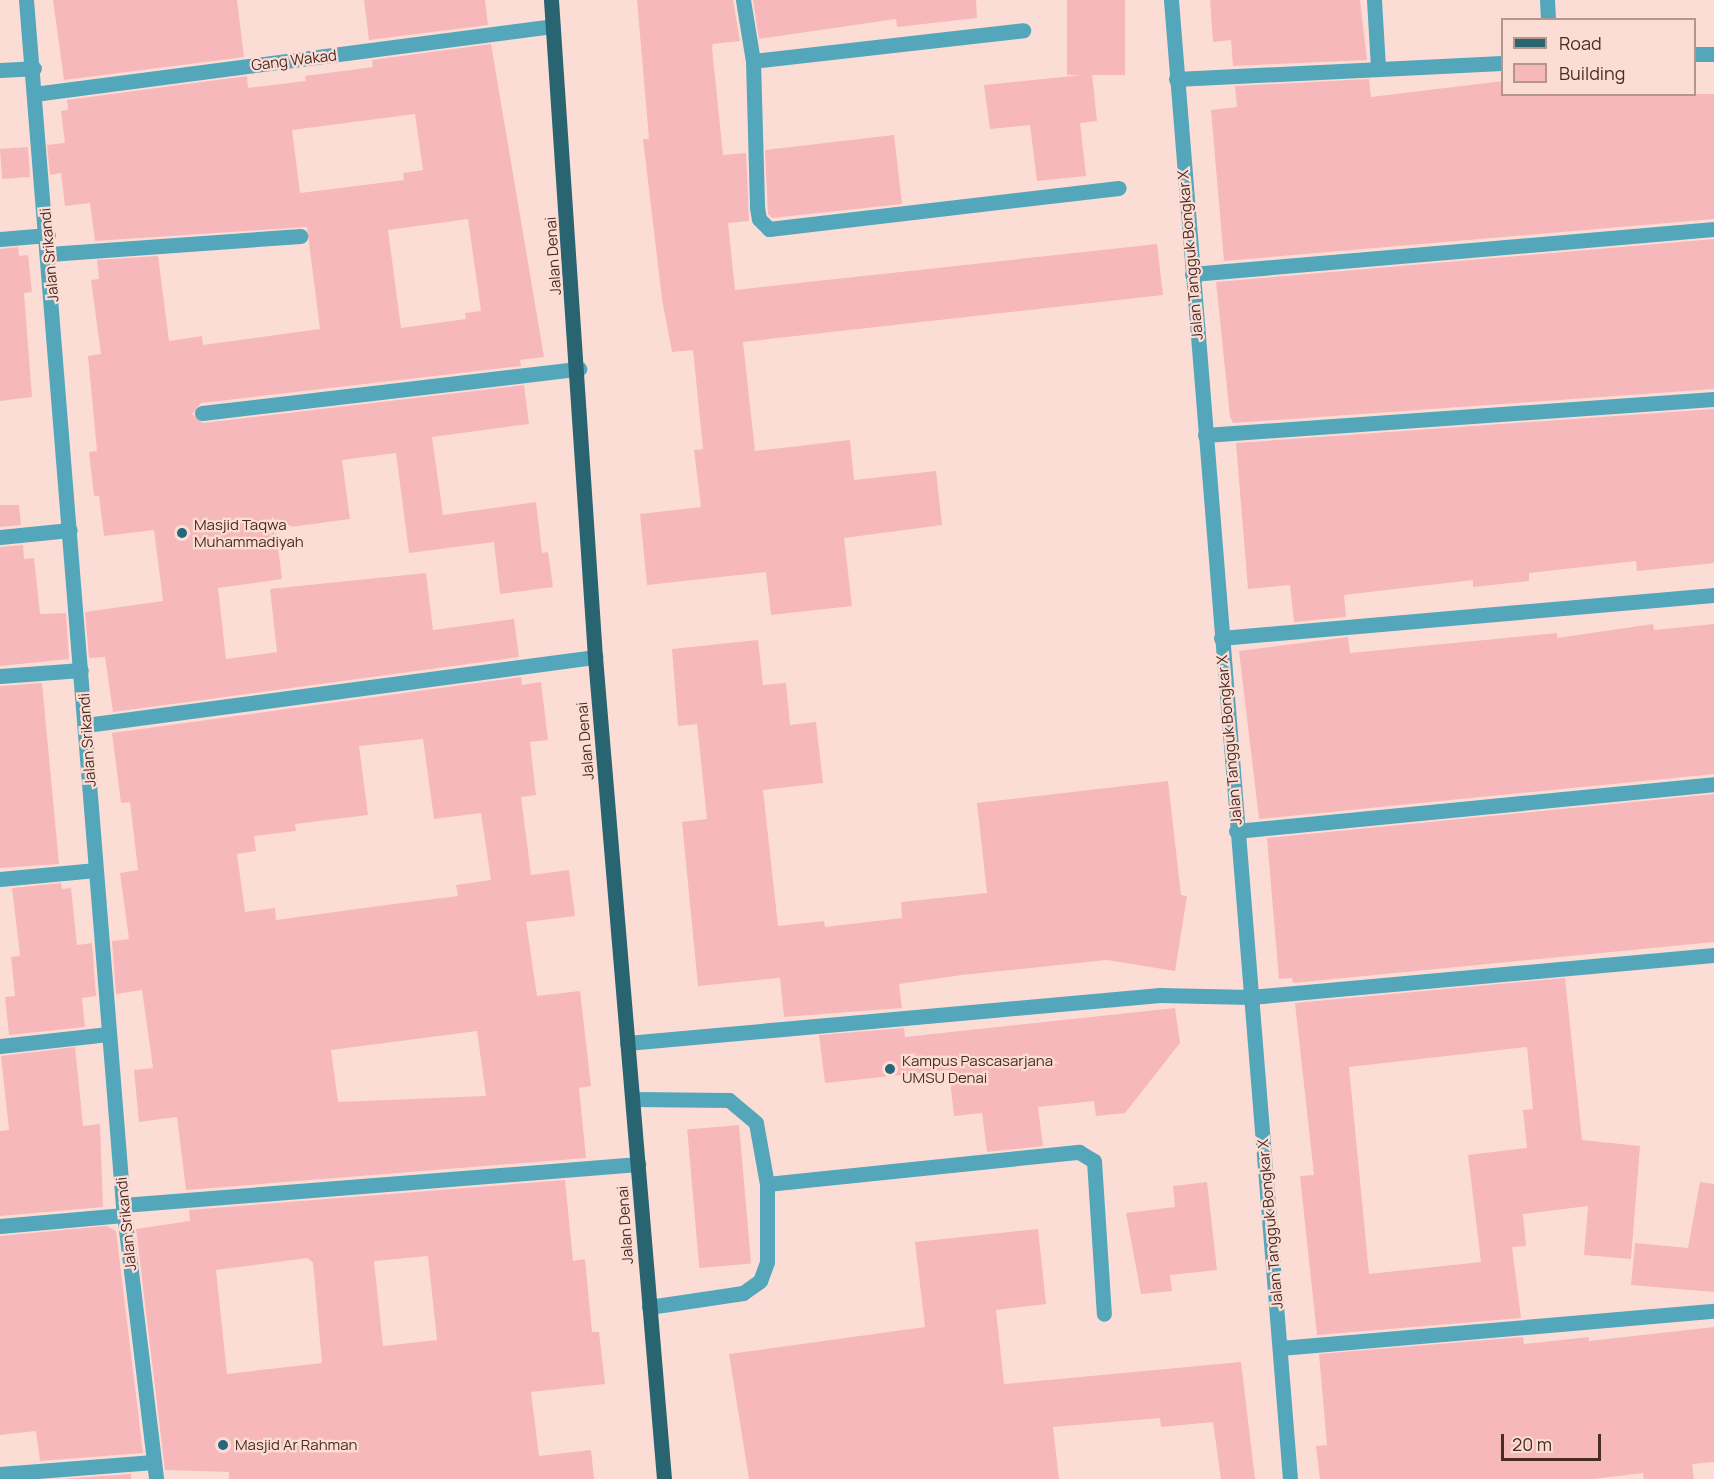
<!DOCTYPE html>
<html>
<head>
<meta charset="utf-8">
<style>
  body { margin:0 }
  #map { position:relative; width:1714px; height:1479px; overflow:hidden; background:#fcddd5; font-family:Manrope,sans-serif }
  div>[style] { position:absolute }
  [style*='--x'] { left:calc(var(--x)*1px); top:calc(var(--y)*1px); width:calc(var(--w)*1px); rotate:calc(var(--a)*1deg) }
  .building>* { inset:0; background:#f6b8bb; transform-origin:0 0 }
  .service>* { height:15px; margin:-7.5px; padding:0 7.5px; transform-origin:7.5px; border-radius:7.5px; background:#54a6ba }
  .minor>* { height:15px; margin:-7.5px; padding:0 7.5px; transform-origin:7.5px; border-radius:7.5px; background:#54a6ba }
  .primary>* { height:15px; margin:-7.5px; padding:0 7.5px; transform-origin:7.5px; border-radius:7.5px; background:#296471 }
  .dots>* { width:16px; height:16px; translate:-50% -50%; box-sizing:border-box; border:3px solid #fcddd5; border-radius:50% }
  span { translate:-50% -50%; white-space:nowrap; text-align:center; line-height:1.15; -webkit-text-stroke:4.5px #fcddd5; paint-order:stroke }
  .street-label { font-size:15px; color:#492c24 }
  .poi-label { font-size:15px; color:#492c24 }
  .left { translate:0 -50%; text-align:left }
  .legend { position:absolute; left:1501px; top:18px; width:195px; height:78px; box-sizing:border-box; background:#fcddd5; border:2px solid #b4968e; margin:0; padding:8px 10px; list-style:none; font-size:18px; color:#492c24 }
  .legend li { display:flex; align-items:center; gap:12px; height:30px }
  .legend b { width:30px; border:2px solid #b4968e }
  .scale { position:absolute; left:1501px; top:1434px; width:100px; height:27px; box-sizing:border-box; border:3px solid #492c24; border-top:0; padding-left:8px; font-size:18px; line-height:21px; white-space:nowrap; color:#492c24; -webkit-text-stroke:4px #fcddd5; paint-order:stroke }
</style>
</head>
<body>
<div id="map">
  <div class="building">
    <i style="clip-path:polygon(53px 0,237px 0,244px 57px,64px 80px)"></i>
    <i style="clip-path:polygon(364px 0,485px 0,488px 25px,369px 40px)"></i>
    <i style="clip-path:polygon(637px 0,733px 0,740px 41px,713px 44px,712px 48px,723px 155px,746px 153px,749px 221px,728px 223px,735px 290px,1157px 244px,1163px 295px,743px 342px,755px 451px,850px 440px,854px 480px,936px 471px,942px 525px,844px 538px,852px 606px,771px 615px,766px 572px,647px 585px,640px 514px,701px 507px,694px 450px,703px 449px,693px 350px,672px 352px,662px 299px,643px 139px,649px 139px)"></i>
    <i style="clip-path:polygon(753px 0,976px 0,977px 18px,897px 27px,896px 19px,759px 39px)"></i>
    <i style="left:1067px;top:0;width:58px;height:75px"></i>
    <i style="clip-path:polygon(1210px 0,1360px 0,1367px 60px,1233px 66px,1231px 40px,1213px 42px)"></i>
    <i style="clip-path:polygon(evenodd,491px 44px,544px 357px,520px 360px,521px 366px,201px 403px,192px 414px,203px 423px,524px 385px,529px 424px,432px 437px,443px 515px,536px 502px,542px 553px,548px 552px,553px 587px,500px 594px,494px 542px,409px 553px,396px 453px,342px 460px,350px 519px,276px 529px,282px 579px,218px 588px,226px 659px,277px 652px,270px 589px,426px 573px,433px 630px,514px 619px,519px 657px,113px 712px,105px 657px,89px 658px,85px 612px,163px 601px,154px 530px,104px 536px,99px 496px,94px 496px,89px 452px,97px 451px,88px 356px,101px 354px,91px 280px,99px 279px,97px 260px,158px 256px,169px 341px,202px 336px,203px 345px,320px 329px,307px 227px,95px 241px,90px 203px,65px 206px,61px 173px,50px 175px,47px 145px,65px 143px,61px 111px,68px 110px,67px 100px,247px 76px,248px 88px,306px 81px,305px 76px,373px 67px,372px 60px,491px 44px,415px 114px,423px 170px,403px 173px,404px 180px,300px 193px,292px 130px,415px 114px,491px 44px,468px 219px,481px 311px,465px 313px,466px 319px,401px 328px,388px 230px,468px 219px)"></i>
    <i style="clip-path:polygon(1092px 74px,1097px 121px,1080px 123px,1086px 176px,1037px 181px,1030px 125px,990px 129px,984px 85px)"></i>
    <i style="clip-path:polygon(1369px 79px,1371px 97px,1503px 81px,1503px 94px,1714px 94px,1714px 219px,1224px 261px,1211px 110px,1237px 107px,1235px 86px)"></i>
    <i style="clip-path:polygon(894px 135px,902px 204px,772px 218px,768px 214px,765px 150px)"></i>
    <i style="left:28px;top:147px;width:30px;height:28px;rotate:86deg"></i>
    <i style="clip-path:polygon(1714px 239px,1714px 389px,1233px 423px,1230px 417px,1216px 282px)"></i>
    <i style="clip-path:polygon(18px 247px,19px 256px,28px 255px,32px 292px,24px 293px,32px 397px,0 401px,0 249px)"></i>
    <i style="clip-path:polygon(1714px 409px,1714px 563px,1637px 571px,1636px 561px,1529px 573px,1529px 581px,1473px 587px,1473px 580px,1344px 595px,1346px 617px,1294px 622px,1290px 585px,1248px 589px,1236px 443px)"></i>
    <i style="clip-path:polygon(0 505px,19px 505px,21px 525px,0 527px)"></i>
    <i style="clip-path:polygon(23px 545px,24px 559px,34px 558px,40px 614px,66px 613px,69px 659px,0 666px,0 547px)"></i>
    <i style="clip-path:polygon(1653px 624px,1654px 630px,1714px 624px,1714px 774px,1259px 819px,1239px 651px,1348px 637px,1350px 653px,1557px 633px,1557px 638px)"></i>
    <i style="clip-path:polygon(758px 640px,763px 685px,786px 683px,790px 725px,816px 722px,823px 783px,763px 790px,778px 926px,824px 921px,825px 927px,902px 918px,901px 902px,987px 893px,977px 803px,1168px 781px,1181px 895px,1187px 896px,1175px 971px,1107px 960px,962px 975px,899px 984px,902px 1008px,784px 1017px,780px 978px,698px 986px,682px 822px,707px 819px,697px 724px,678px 726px,672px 649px)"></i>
    <i style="clip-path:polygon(evenodd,521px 677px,522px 685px,541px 682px,548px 740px,530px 742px,536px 795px,521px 797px,531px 875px,569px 870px,575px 916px,526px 922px,537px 996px,580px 991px,591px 1086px,579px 1088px,586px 1158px,186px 1190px,177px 1117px,139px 1122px,134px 1070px,153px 1068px,142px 990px,116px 994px,112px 941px,129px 939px,120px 873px,138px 870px,130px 802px,121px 803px,112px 733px,521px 677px,423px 739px,434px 819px,481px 813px,491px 880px,456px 885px,458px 896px,394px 904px,276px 920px,275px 908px,245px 912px,237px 854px,256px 851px,254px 836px,296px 831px,295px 824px,368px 815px,359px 746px,423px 739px,521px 677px,477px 1031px,486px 1096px,338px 1102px,331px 1050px,477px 1031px)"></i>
    <i style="clip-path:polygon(42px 683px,59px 864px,0 868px,0 686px)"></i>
    <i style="clip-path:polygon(1714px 794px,1714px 942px,1293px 983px,1292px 978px,1279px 979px,1267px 838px)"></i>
    <i style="clip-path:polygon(61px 883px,62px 889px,71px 888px,77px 945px,92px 943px,96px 996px,82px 998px,85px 1027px,9px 1035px,5px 997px,15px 996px,11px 957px,20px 956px,12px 888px)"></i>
    <i style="clip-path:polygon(evenodd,1565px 978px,1582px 1140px,1640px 1146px,1631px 1259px,1584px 1255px,1588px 1206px,1523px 1214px,1526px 1246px,1512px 1247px,1521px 1318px,1317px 1335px,1300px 1176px,1314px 1175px,1295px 1003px,1565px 978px,1527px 1047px,1533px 1109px,1523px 1110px,1527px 1148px,1468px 1155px,1481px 1262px,1369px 1274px,1349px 1067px,1527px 1047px)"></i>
    <i style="clip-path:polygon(1175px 1008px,1180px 1043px,1125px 1113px,1096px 1116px,1094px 1101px,1038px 1107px,1043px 1146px,987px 1152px,982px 1113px,954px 1116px,949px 1070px,825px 1083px,819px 1035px,904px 1028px,905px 1037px)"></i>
    <i style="clip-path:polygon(75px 1047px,83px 1126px,100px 1124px,103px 1207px,0 1216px,0 1131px,9px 1130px,1px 1056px)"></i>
    <i style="left:739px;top:1125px;width:139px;height:52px;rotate:85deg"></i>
    <i style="clip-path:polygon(evenodd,565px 1180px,573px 1261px,585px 1259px,592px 1332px,599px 1332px,605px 1384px,531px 1392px,539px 1456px,591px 1450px,594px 1479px,229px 1479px,229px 1472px,165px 1470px,136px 1229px,190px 1221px,189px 1210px,565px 1180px,428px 1256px,437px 1340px,383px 1346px,374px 1261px,428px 1256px,565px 1180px,308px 1258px,313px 1263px,322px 1363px,227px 1374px,216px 1270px,308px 1258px)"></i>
    <i style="clip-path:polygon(1207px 1182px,1217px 1270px,1170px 1275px,1172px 1291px,1141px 1294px,1126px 1213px,1175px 1207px,1173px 1186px)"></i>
    <i style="clip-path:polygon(1700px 1182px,1714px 1184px,1714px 1292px,1631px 1285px,1635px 1243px,1688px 1248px)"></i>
    <i style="clip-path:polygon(106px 1226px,116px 1231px,143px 1453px,40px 1461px,36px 1431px,0 1435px,0 1236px)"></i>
    <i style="clip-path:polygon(1038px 1229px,1046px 1304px,996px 1310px,1004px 1384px,1241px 1362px,1255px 1479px,1221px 1479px,1213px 1422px,1161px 1427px,1160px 1418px,1053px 1427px,1059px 1479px,749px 1479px,729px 1354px,925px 1327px,915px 1242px)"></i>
    <i style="clip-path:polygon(1714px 1327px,1714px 1462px,1692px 1464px,1694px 1479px,1644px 1479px,1643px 1473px,1593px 1479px,1320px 1479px,1316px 1446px,1327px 1445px,1319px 1354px,1523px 1337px,1524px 1344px,1589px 1337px,1589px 1341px)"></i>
    <i style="clip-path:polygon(131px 1474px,131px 1479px,61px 1479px)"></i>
  </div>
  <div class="service">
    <i style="--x:743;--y:0;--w:62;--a:80.7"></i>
    <i style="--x:753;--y:61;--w:146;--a:88.4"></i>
    <i style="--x:757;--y:207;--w:12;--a:81"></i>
    <i style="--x:759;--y:219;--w:14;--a:45"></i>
    <i style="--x:769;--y:229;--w:352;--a:-6.7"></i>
    <i style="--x:753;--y:61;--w:272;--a:-6.5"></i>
    <i style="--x:49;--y:254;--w:252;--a:-4.1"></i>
    <i style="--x:633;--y:1099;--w:96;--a:0.6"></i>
    <i style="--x:729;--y:1100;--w:35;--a:40"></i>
    <i style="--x:756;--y:1123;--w:62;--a:79.8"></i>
    <i style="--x:767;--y:1184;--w:78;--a:90"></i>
    <i style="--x:767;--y:1262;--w:20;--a:110"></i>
    <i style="--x:760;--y:1281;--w:21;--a:145"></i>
    <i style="--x:743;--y:1293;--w:95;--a:171.5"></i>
    <i style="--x:767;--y:1184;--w:314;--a:-5.9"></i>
    <i style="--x:1079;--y:1152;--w:17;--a:31"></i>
    <i style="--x:1094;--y:1161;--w:153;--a:86.3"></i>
  </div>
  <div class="minor">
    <i style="--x:26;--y:0;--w:1209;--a:85.4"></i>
    <i style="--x:123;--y:1205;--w:276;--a:83.1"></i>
    <i style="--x:1171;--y:0;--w:1484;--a:85.4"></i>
    <i style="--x:1374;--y:0;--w:68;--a:86.6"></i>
    <i style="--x:1547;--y:0;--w:20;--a:87"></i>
    <i style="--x:1694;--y:54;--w:20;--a:0"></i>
    <i style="--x:0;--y:70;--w:34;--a:-3"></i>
    <i style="--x:1176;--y:79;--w:326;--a:-2.8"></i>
    <i style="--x:34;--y:94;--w:523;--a:-7.46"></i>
    <i style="--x:0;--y:239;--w:48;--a:-4.8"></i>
    <i style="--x:1192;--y:274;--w:524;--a:-4.93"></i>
    <i style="--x:202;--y:413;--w:380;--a:-6.7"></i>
    <i style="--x:1205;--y:435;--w:510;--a:-4.05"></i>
    <i style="--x:0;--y:537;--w:70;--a:-5.7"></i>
    <i style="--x:1221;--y:638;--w:495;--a:-5"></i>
    <i style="--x:0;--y:676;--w:81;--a:-4.2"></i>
    <i style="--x:86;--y:725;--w:514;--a:-7.61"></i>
    <i style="--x:1236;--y:831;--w:480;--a:-5.6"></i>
    <i style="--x:0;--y:879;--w:96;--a:-5.4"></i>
    <i style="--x:627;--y:1043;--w:535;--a:-5.15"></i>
    <i style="--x:1160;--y:995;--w:91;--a:1.3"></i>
    <i style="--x:1251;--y:997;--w:465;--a:-5.2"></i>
    <i style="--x:0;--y:1046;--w:109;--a:-6.3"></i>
    <i style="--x:123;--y:1205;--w:517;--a:-4.55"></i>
    <i style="--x:0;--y:1226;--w:124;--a:-5.1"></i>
    <i style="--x:1280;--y:1348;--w:436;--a:-4.9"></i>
    <i style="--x:0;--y:1474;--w:154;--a:-4.5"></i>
  </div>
  <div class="primary">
    <i style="--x:551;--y:0;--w:658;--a:86.17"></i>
    <i style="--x:595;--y:657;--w:825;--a:85.2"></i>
  </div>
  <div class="dots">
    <i style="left:182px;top:533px;background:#236979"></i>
    <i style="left:890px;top:1069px;background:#236979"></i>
    <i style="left:223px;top:1445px;background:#236979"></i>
  </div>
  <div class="street-label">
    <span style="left:294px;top:60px;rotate:-7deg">Gang Wakad</span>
    <span style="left:49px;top:255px;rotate:-95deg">Jalan Srikandi</span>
    <span style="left:1190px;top:255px;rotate:-95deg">Jalan Tangguk Bongkar X</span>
    <span style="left:553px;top:256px;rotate:-94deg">Jalan Denai</span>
    <span style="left:87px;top:740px;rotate:-94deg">Jalan Srikandi</span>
    <span style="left:1229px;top:740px;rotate:-95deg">Jalan Tangguk Bongkar X</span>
    <span style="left:585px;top:741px;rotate:-95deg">Jalan Denai</span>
    <span style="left:126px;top:1224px;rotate:-96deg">Jalan Srikandi</span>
    <span style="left:1270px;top:1224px;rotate:-95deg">Jalan Tangguk Bongkar X</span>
    <span style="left:625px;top:1225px;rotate:-94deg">Jalan Denai</span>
  </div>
  <div class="poi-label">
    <span class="left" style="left:194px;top:533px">Masjid Taqwa<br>Muhammadiyah</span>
    <span class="left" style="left:902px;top:1069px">Kampus Pascasarjana<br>UMSU Denai</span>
    <span class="left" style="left:235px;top:1445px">Masjid Ar Rahman</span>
  </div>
  <ul class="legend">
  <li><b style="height:8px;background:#296471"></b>Road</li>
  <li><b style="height:16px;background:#f6b8bb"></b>Building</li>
  </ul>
  <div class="scale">20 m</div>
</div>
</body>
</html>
